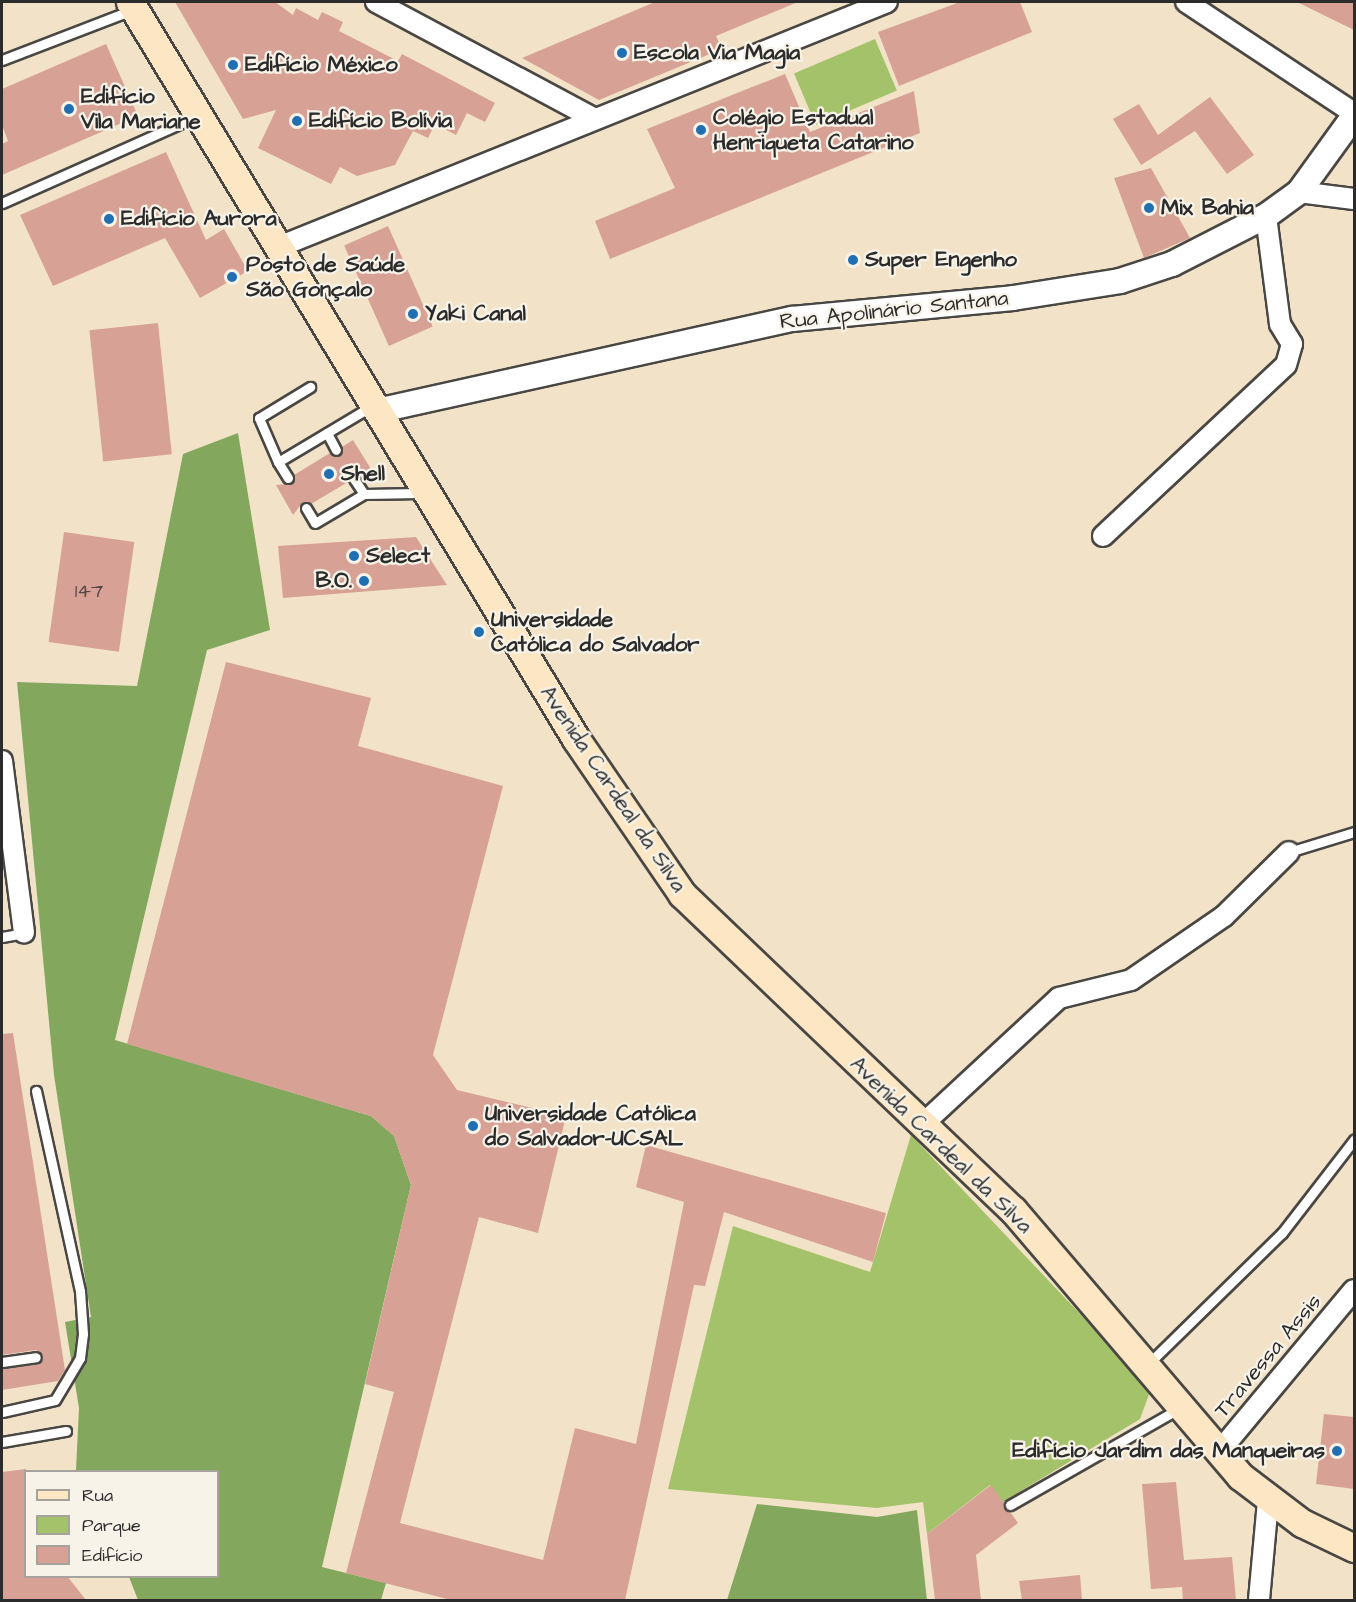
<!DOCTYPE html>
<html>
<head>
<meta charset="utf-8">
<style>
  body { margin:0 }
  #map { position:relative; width:1356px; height:1602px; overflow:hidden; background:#f2e3c8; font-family:"Architects Daughter",sans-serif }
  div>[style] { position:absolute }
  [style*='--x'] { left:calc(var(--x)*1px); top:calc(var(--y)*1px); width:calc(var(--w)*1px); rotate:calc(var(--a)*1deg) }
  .green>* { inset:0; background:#a4c269; transform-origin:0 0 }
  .forest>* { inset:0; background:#83a85d }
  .building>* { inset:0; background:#d7a195; transform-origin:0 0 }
  .roads { filter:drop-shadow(2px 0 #494743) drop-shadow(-2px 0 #494743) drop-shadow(0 2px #494743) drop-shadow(0 -2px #494743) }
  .service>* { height:9px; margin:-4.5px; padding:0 4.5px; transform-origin:4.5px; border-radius:4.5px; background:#fff }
  .minor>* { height:20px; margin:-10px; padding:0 10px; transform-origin:10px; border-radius:10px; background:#fff }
  .tertiary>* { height:24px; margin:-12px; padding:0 12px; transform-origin:12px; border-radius:12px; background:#fff }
  .secondary>* { height:27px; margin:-13.5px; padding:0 13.5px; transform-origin:13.5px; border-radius:13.5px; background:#fce6c4 }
  .dots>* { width:16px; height:16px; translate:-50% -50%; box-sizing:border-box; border:3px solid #f7f3e8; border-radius:50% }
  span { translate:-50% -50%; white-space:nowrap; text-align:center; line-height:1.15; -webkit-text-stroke:4.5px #f7f3e8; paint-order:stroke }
  .number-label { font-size:20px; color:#564846 }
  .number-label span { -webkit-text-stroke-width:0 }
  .poi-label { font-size:22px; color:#2b2b2b; font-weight:700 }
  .left { translate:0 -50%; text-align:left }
  .right { translate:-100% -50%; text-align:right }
  .street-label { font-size:22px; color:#2b2b2b }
  .frame { position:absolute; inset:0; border:3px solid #2b2b2b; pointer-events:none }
  .legend { position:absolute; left:24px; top:1470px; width:195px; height:108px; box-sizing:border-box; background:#f7f3e8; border:2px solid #a5a39c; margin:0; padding:8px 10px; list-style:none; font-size:18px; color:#2b2b2b }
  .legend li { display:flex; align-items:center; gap:12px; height:30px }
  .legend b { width:30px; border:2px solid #a5a39c }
</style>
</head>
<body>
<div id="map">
  <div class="green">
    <i style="left:875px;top:39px;width:56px;height:88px;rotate:67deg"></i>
    <i style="clip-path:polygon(911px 1135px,1151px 1389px,1140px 1419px,1003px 1502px,990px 1485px,927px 1534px,923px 1502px,877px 1508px,668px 1489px,733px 1226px,870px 1272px)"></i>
  </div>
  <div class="forest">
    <i style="clip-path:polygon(238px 433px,270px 630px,207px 650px,115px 1040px,371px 1116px,394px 1136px,411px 1185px,322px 1567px,386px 1583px,381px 1600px,138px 1600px,129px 1577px,218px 1576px,218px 1472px,76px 1470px,79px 1408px,65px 1322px,91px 1317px,54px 1075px,17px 682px,137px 686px,183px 454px)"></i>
    <i style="clip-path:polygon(757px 1504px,877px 1517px,917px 1510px,927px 1600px,727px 1600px)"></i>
  </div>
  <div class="building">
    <i style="clip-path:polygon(175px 2px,275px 2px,293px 15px,296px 8px,318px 20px,322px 12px,343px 22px,339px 31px,398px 61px,402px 54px,495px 103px,485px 122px,467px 113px,456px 135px,435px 124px,428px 138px,413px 131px,395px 165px,357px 176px,340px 167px,331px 184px,258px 148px,276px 110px,243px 119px)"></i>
    <i style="clip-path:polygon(655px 2px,798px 2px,716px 36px,722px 49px,599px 100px,522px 58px)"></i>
    <i style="clip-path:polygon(960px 2px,1020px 2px,1032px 32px,899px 86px,878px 32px)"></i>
    <i style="clip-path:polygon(1297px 2px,1354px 2px,1354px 30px)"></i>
    <i style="clip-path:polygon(106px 44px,138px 116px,2px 175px,2px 144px,8px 141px,2px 125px,2px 89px)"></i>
    <i style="clip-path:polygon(785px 74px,810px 132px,914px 91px,920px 133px,610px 259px,595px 221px,675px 188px,647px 129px)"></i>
    <i style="clip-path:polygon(1210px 97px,1254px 155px,1227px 174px,1195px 131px,1141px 165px,1113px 119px,1139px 104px,1158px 135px)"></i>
    <i style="clip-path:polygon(166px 152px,206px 240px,224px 229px,248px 271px,200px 298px,165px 238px,53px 286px,20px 215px)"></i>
    <i style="clip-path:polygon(1151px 168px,1190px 238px,1144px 258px,1114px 178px)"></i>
    <i style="left:388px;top:226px;width:110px;height:48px;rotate:66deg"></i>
    <i style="left:158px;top:323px;width:132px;height:69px;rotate:84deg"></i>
    <i style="clip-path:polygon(353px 440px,371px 469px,351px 473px,348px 482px,311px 504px,303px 502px,293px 515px,276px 485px,291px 484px,294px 475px,330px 453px,340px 456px,342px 447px)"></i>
    <i style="left:64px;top:532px;width:71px;height:111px;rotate:8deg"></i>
    <i style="clip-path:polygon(416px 537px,447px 585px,283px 598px,278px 546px)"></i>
    <i style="clip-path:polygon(226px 662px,371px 698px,358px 746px,503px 786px,433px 1055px,457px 1090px,566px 1116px,538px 1233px,479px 1217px,400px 1523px,543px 1560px,575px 1428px,636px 1444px,684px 1202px,636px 1187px,646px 1145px,886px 1213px,873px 1262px,724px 1212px,705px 1286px,694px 1285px,625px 1600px,451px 1600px,346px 1573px,394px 1392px,365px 1384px,411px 1185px,394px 1136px,371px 1116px,127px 1044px)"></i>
    <i style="clip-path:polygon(13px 1033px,65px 1370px,58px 1381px,2px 1390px,2px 1369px,38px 1364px,43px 1357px,36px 1350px,2px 1355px,2px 1034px)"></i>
    <i style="clip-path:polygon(1324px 1414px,1354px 1417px,1354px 1489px,1316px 1484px)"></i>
    <i style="clip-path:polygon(26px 1469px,26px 1576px,67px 1576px,86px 1600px,2px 1600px,2px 1472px)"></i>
    <i style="clip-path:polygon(1176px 1482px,1184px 1560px,1232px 1557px,1236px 1600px,1183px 1600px,1182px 1587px,1151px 1589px,1142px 1484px)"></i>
    <i style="clip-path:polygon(991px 1485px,1018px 1523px,976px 1555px,981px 1600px,935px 1600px,927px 1534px)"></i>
    <i style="clip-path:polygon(1080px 1575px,1082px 1600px,1022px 1600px,1019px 1581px)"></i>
  </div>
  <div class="roads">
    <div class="service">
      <i style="--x:2;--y:60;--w:139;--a:-21"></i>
      <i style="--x:2;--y:203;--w:214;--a:-24"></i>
      <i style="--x:327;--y:433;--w:19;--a:62"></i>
      <i style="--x:278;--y:462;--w:48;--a:-113.4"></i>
      <i style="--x:259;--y:418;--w:60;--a:-31.3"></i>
      <i style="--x:288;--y:478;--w:19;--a:-122"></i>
      <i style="--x:278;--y:462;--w:109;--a:-30.8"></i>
      <i style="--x:354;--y:479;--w:18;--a:56"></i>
      <i style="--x:306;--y:508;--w:17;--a:59"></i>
      <i style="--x:315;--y:523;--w:57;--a:-30.6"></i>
      <i style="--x:364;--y:494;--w:57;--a:-1"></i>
      <i style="--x:1289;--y:852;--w:68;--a:-17.1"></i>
      <i style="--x:2;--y:937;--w:22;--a:-10"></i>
      <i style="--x:2;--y:1362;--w:34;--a:-8"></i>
      <i style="--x:1147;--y:1365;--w:189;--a:-44.4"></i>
      <i style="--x:1282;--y:1233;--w:118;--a:-52.3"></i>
      <i style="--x:2;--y:1412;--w:54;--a:-12.8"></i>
      <i style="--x:55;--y:1400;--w:49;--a:-59.2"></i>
      <i style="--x:80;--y:1358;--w:24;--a:-83"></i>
      <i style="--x:83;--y:1334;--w:43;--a:-94"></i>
      <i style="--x:80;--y:1291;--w:205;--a:-102.4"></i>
      <i style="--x:2;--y:1442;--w:65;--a:-9.8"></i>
      <i style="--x:1010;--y:1505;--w:193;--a:-29.7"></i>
    </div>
    <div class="minor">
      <i style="--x:376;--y:2;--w:248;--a:28.1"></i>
      <i style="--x:1186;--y:2;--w:201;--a:33.5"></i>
      <i style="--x:1299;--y:192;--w:55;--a:7.3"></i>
      <i style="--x:281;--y:246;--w:653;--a:-21.93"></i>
      <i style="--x:1103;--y:536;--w:250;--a:-43.1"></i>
      <i style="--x:1286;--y:365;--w:22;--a:-74"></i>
      <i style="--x:1292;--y:344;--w:23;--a:-121"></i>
      <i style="--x:1280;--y:324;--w:109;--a:-97.4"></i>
      <i style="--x:2;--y:761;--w:173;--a:82.7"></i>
      <i style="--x:924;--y:1123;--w:184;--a:-42.8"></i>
      <i style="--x:1059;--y:998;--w:74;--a:-14"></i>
      <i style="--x:1131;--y:980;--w:113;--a:-34.5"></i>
      <i style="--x:1224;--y:916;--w:91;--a:-44.6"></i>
      <i style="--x:1218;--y:1453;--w:212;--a:-50.2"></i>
      <i style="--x:1259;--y:1600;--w:99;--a:-84.8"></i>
    </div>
    <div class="tertiary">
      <i style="--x:381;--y:410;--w:421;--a:-12.5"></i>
      <i style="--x:792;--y:319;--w:222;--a:-5.4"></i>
      <i style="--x:1013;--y:298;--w:108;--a:-9"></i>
      <i style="--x:1120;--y:281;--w:55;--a:-18.1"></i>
      <i style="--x:1172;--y:264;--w:106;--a:-27.1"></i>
      <i style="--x:1266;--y:216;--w:41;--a:-36"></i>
      <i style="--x:1299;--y:192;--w:94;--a:-54.1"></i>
    </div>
    <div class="secondary">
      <i style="--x:130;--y:2;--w:861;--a:58.82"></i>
      <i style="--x:576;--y:739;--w:188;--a:55.6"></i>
      <i style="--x:682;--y:894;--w:458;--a:43.7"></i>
      <i style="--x:1013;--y:1210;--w:350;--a:49.5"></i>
      <i style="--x:1240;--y:1476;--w:78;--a:37.2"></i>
      <i style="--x:1302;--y:1523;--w:58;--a:25.7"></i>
    </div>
  </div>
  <div class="dots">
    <i style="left:622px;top:53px;background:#1f6fb2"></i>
    <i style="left:233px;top:65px;background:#1f6fb2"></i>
    <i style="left:69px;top:109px;background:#1f6fb2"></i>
    <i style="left:297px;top:121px;background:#1f6fb2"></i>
    <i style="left:701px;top:130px;background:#1f6fb2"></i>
    <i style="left:1149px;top:208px;background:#1f6fb2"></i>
    <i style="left:109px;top:219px;background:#1f6fb2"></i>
    <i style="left:853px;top:260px;background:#1f6fb2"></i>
    <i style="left:232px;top:277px;background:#1f6fb2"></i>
    <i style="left:413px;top:314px;background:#1f6fb2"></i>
    <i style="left:329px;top:474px;background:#1f6fb2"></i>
    <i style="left:354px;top:556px;background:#1f6fb2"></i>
    <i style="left:364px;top:581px;background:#1f6fb2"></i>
    <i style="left:479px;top:632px;background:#1f6fb2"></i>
    <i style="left:473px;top:1126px;background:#1f6fb2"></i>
    <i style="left:1337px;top:1451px;background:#1f6fb2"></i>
  </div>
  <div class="number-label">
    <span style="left:89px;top:591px">147</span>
  </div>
  <div class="poi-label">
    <span class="left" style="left:634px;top:53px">Escola Via Magia</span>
    <span class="left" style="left:245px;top:65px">Edifício México</span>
    <span class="left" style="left:81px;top:109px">Edifício<br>Vila Mariane</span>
    <span class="left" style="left:713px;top:130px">Colégio Estadual<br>Henriqueta Catarino</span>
    <span class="left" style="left:309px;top:121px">Edifício Bolívia</span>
    <span class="left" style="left:1161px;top:208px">Mix Bahia</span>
    <span class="left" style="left:121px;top:219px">Edifício Aurora</span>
    <span class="left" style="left:865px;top:260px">Super Engenho</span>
    <span class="left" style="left:246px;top:277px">Posto de Saúde<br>São Gonçalo</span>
    <span class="left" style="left:425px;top:314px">Yaki Canal</span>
    <span class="left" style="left:341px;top:474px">Shell</span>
    <span class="left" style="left:366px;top:556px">Select</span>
    <span class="right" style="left:352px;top:581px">B.O.</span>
    <span class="left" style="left:491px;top:632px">Universidade<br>Católica do Salvador</span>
    <span class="left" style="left:485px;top:1126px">Universidade Católica<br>do Salvador-UCSAL</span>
    <span class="right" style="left:1325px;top:1451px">Edifício Jardim das Manqueiras</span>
  </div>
  <div class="street-label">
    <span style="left:894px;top:310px;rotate:-6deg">Rua Apolinário Santana</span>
    <span style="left:613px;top:789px;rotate:56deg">Avenida Cardeal da Silva</span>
    <span style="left:941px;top:1145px;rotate:44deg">Avenida Cardeal da Silva</span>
    <span style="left:1268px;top:1356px;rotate:-50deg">Travessa Assis</span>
  </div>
  <div class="frame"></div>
  <ul class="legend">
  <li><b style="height:8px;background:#fce6c4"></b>Rua</li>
  <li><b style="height:16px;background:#a4c269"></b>Parque</li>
  <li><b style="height:16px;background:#d7a195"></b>Edifício</li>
  </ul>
</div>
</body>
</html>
